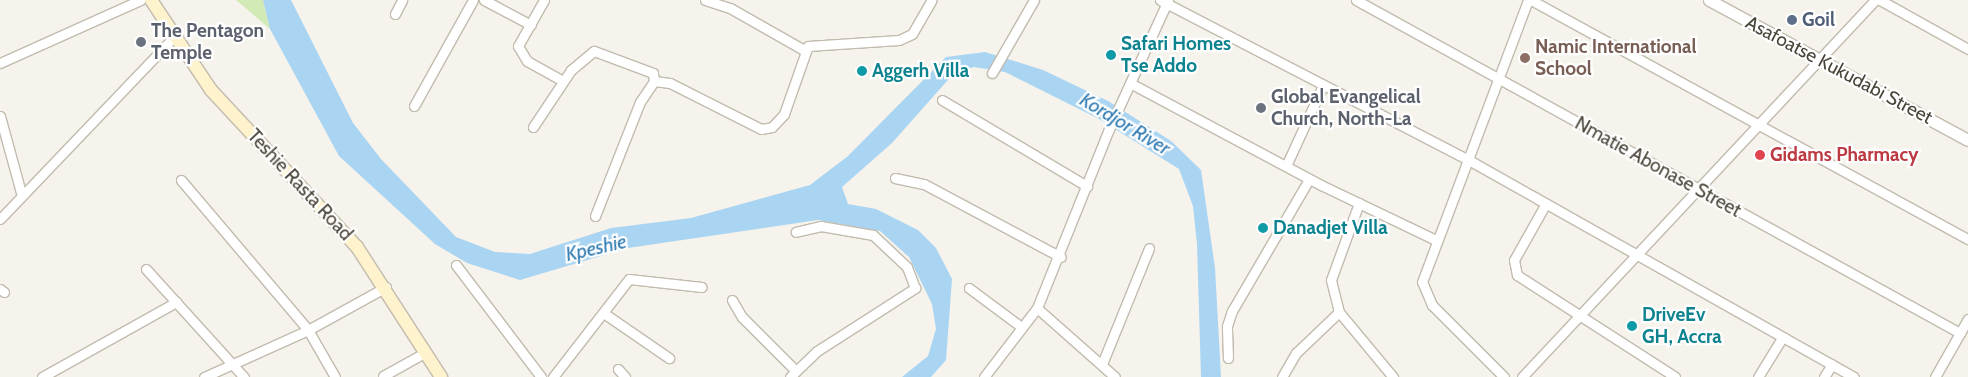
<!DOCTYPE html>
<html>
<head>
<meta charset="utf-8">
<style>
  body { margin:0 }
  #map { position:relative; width:1968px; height:377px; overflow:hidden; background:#f6f3ec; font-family:Cabin,sans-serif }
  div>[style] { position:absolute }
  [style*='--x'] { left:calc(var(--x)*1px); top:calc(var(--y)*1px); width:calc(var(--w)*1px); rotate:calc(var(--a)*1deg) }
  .green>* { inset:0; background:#d2eab5 }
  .water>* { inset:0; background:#a9d4f2 }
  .roads { filter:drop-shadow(1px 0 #c2bbae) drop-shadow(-1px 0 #c2bbae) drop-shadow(0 1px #c2bbae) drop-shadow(0 -1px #c2bbae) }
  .minor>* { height:9px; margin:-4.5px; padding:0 4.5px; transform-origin:4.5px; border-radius:4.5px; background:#fff }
  .tertiary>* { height:11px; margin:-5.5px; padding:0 5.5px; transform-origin:5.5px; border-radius:5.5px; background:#fff }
  .secondary>* { height:12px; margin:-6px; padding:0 6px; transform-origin:6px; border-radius:6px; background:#fff3cd }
  .dots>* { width:14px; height:14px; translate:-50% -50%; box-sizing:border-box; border:2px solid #fff; border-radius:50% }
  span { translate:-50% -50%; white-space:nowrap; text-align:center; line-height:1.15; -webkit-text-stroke:4.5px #fff; paint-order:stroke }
  .service-label { font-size:19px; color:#4e5e75; font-weight:700 }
  .left { translate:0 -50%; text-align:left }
  .worship-label { font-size:19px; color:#5b616d; font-weight:700 }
  .culture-label { font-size:19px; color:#0d838f; font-weight:700 }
  .education-label { font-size:19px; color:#785e54; font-weight:700 }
  .street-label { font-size:19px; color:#4b4439 }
  .health-label { font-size:19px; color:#be3a42; font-weight:700 }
  .water-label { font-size:20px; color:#2e7ab2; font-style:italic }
</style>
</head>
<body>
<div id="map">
  <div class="green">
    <i style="clip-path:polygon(236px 0,263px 0,270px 29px)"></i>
  </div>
  <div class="water">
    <i style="clip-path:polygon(263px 0,291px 0,353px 123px,381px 159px,456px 237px,495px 252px,530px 254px,611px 228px,691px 218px,810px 185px,848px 156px,946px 57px,985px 52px,1043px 70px,1108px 101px,1171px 141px,1201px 170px,1215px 268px,1221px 377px,1201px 377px,1197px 244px,1193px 206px,1179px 169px,1099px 119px,1005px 72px,974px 67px,955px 72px,892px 143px,842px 187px,848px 204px,876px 209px,918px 230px,936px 248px,952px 279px,946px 360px,931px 377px,902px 377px,928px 356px,936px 329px,932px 304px,909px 257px,880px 231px,818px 220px,628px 248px,520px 280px,467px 263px,435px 244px,339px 156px,270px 29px)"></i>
  </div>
  <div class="roads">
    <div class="minor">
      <i style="--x:484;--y:0;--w:53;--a:28"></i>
      <i style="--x:544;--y:0;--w:53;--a:119.5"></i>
      <i style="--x:518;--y:46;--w:17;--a:59"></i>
      <i style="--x:527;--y:61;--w:41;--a:29.1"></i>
      <i style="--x:705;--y:0;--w:26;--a:18"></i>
      <i style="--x:730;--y:8;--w:85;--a:29.6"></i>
      <i style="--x:1160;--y:0;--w:346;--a:27.4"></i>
      <i style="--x:1467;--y:159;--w:444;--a:29.4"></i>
      <i style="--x:1356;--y:0;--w:690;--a:28.87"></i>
      <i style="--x:1531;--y:0;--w:498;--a:28.7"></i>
      <i style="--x:1880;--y:0;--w:101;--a:29.1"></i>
      <i style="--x:395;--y:14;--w:16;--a:-63"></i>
      <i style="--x:0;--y:63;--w:154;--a:-24.2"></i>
      <i style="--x:992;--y:73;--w:84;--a:-60.1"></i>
      <i style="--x:1130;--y:83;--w:217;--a:28.1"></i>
      <i style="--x:1321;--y:185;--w:127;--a:25.6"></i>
      <i style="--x:942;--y:100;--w:169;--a:30.7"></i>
      <i style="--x:414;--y:106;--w:121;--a:-60.9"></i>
      <i style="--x:0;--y:116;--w:80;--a:74.7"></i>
      <i style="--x:533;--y:127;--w:69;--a:-56.3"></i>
      <i style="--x:571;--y:70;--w:30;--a:-40"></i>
      <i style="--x:594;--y:51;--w:63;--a:20.4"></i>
      <i style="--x:653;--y:73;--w:8;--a:83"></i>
      <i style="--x:1286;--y:166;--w:89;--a:-65.4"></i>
      <i style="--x:895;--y:178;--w:30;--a:12"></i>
      <i style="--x:924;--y:184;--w:155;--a:28.1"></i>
      <i style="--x:181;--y:180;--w:197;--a:49.7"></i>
      <i style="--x:308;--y:330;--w:54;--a:60.1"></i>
      <i style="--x:1359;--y:203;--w:82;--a:110"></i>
      <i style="--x:1331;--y:280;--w:33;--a:76"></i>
      <i style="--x:1339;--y:312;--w:85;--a:50.3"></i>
      <i style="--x:1545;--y:205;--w:63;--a:119.4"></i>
      <i style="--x:1514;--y:260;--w:15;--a:79"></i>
      <i style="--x:1517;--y:275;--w:188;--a:32.8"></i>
      <i style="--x:595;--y:216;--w:123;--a:-68.5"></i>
      <i style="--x:640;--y:102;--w:25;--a:-56"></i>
      <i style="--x:654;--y:81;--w:16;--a:7"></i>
      <i style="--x:670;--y:83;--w:102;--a:26.8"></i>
      <i style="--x:761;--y:129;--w:11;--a:-10"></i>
      <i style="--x:772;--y:127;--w:18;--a:-47"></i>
      <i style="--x:784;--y:114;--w:72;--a:-70.6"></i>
      <i style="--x:808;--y:46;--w:91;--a:-3.8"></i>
      <i style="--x:899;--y:40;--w:14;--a:-25"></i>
      <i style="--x:912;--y:34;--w:39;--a:-60"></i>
      <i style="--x:0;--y:219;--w:250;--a:-46.3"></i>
      <i style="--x:456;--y:265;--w:141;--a:52.8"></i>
      <i style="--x:146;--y:269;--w:146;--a:47.8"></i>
      <i style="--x:969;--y:288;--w:64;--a:36.7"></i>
      <i style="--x:0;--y:289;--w:5;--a:37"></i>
      <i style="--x:732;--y:300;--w:20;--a:60"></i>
      <i style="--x:742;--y:317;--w:76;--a:45"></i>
      <i style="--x:1037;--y:308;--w:104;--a:41.5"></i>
      <i style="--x:605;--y:314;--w:78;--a:34.5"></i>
      <i style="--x:1228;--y:358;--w:32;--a:-92"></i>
      <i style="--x:1227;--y:326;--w:16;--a:-72"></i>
      <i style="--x:1232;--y:311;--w:153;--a:-59.7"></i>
      <i style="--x:1102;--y:364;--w:125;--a:-67.9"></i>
      <i style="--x:618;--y:369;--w:11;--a:49"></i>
      <i style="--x:383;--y:376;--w:49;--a:-29.2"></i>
      <i style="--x:42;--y:377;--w:154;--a:-29.2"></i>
      <i style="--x:204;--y:377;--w:114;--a:-24.3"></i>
      <i style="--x:308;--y:330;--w:89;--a:-28.9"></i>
      <i style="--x:553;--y:377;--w:124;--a:-52.2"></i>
      <i style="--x:629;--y:279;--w:73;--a:6.3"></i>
      <i style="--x:790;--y:377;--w:37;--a:-44"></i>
      <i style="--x:817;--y:351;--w:117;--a:-32.7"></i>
      <i style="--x:915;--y:288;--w:22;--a:-111"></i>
      <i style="--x:907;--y:267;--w:47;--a:-136.7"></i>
      <i style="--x:873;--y:235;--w:53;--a:-170.2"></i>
      <i style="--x:821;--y:226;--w:26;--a:167"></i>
      <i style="--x:984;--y:377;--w:87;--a:-52.5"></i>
      <i style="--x:1037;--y:308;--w:193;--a:-68.1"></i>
      <i style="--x:1109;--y:129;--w:142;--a:-65.4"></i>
      <i style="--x:1282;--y:377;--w:28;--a:-60"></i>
      <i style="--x:1296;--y:353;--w:59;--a:-43.6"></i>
      <i style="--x:1504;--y:377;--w:102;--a:-135"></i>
      <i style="--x:1432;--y:305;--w:25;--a:-113"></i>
      <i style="--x:1422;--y:282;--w:301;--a:-69.4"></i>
      <i style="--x:1522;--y:377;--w:516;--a:-46.88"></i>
      <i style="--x:1758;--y:377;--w:46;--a:-58.4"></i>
      <i style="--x:1824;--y:377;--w:15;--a:-58"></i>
      <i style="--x:1935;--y:377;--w:67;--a:-60.4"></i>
    </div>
    <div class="tertiary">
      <i style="--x:1709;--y:0;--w:294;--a:28.4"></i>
    </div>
    <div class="secondary">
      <i style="--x:151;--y:0;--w:108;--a:56.3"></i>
      <i style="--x:211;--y:90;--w:214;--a:47.1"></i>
      <i style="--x:357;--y:247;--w:155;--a:57.1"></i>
    </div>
  </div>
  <div class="dots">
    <i style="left:1792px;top:20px;background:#5c6f8a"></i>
    <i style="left:141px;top:42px;background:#6b7280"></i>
    <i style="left:1111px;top:55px;background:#0f9aa8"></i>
    <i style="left:1525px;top:58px;background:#8d6e63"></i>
    <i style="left:862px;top:71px;background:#0f9aa8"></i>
    <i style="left:1261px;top:108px;background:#6b7280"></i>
    <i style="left:1760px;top:155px;background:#e0444e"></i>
    <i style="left:1263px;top:228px;background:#0f9aa8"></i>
    <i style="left:1632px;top:326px;background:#0f9aa8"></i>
  </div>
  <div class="service-label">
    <span class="left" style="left:1802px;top:20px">Goil</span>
  </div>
  <div class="worship-label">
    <span class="left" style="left:151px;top:42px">The Pentagon<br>Temple</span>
    <span class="left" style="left:1271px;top:108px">Global Evangelical<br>Church, North-La</span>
  </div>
  <div class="culture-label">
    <span class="left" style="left:1121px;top:55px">Safari Homes<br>Tse Addo</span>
    <span class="left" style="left:872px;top:71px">Aggerh Villa</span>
    <span class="left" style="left:1273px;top:228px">Danadjet Villa</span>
    <span class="left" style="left:1642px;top:326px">DriveEv<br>GH, Accra</span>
  </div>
  <div class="education-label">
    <span class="left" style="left:1535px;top:58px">Namic International<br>School</span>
  </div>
  <div class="street-label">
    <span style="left:1839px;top:70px;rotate:28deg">Asafoatse Kukudabi Street</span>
    <span style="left:1658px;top:167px;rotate:29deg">Nmatie Abonase Street</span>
    <span style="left:300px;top:185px;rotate:47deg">Teshie Rasta Road</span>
  </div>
  <div class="health-label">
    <span class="left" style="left:1770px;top:155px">Gidams Pharmacy</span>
  </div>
  <div class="water-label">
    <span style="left:1125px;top:124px;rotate:31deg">Kordjor River</span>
    <span style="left:596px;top:248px;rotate:-13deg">Kpeshie</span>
  </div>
</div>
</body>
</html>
